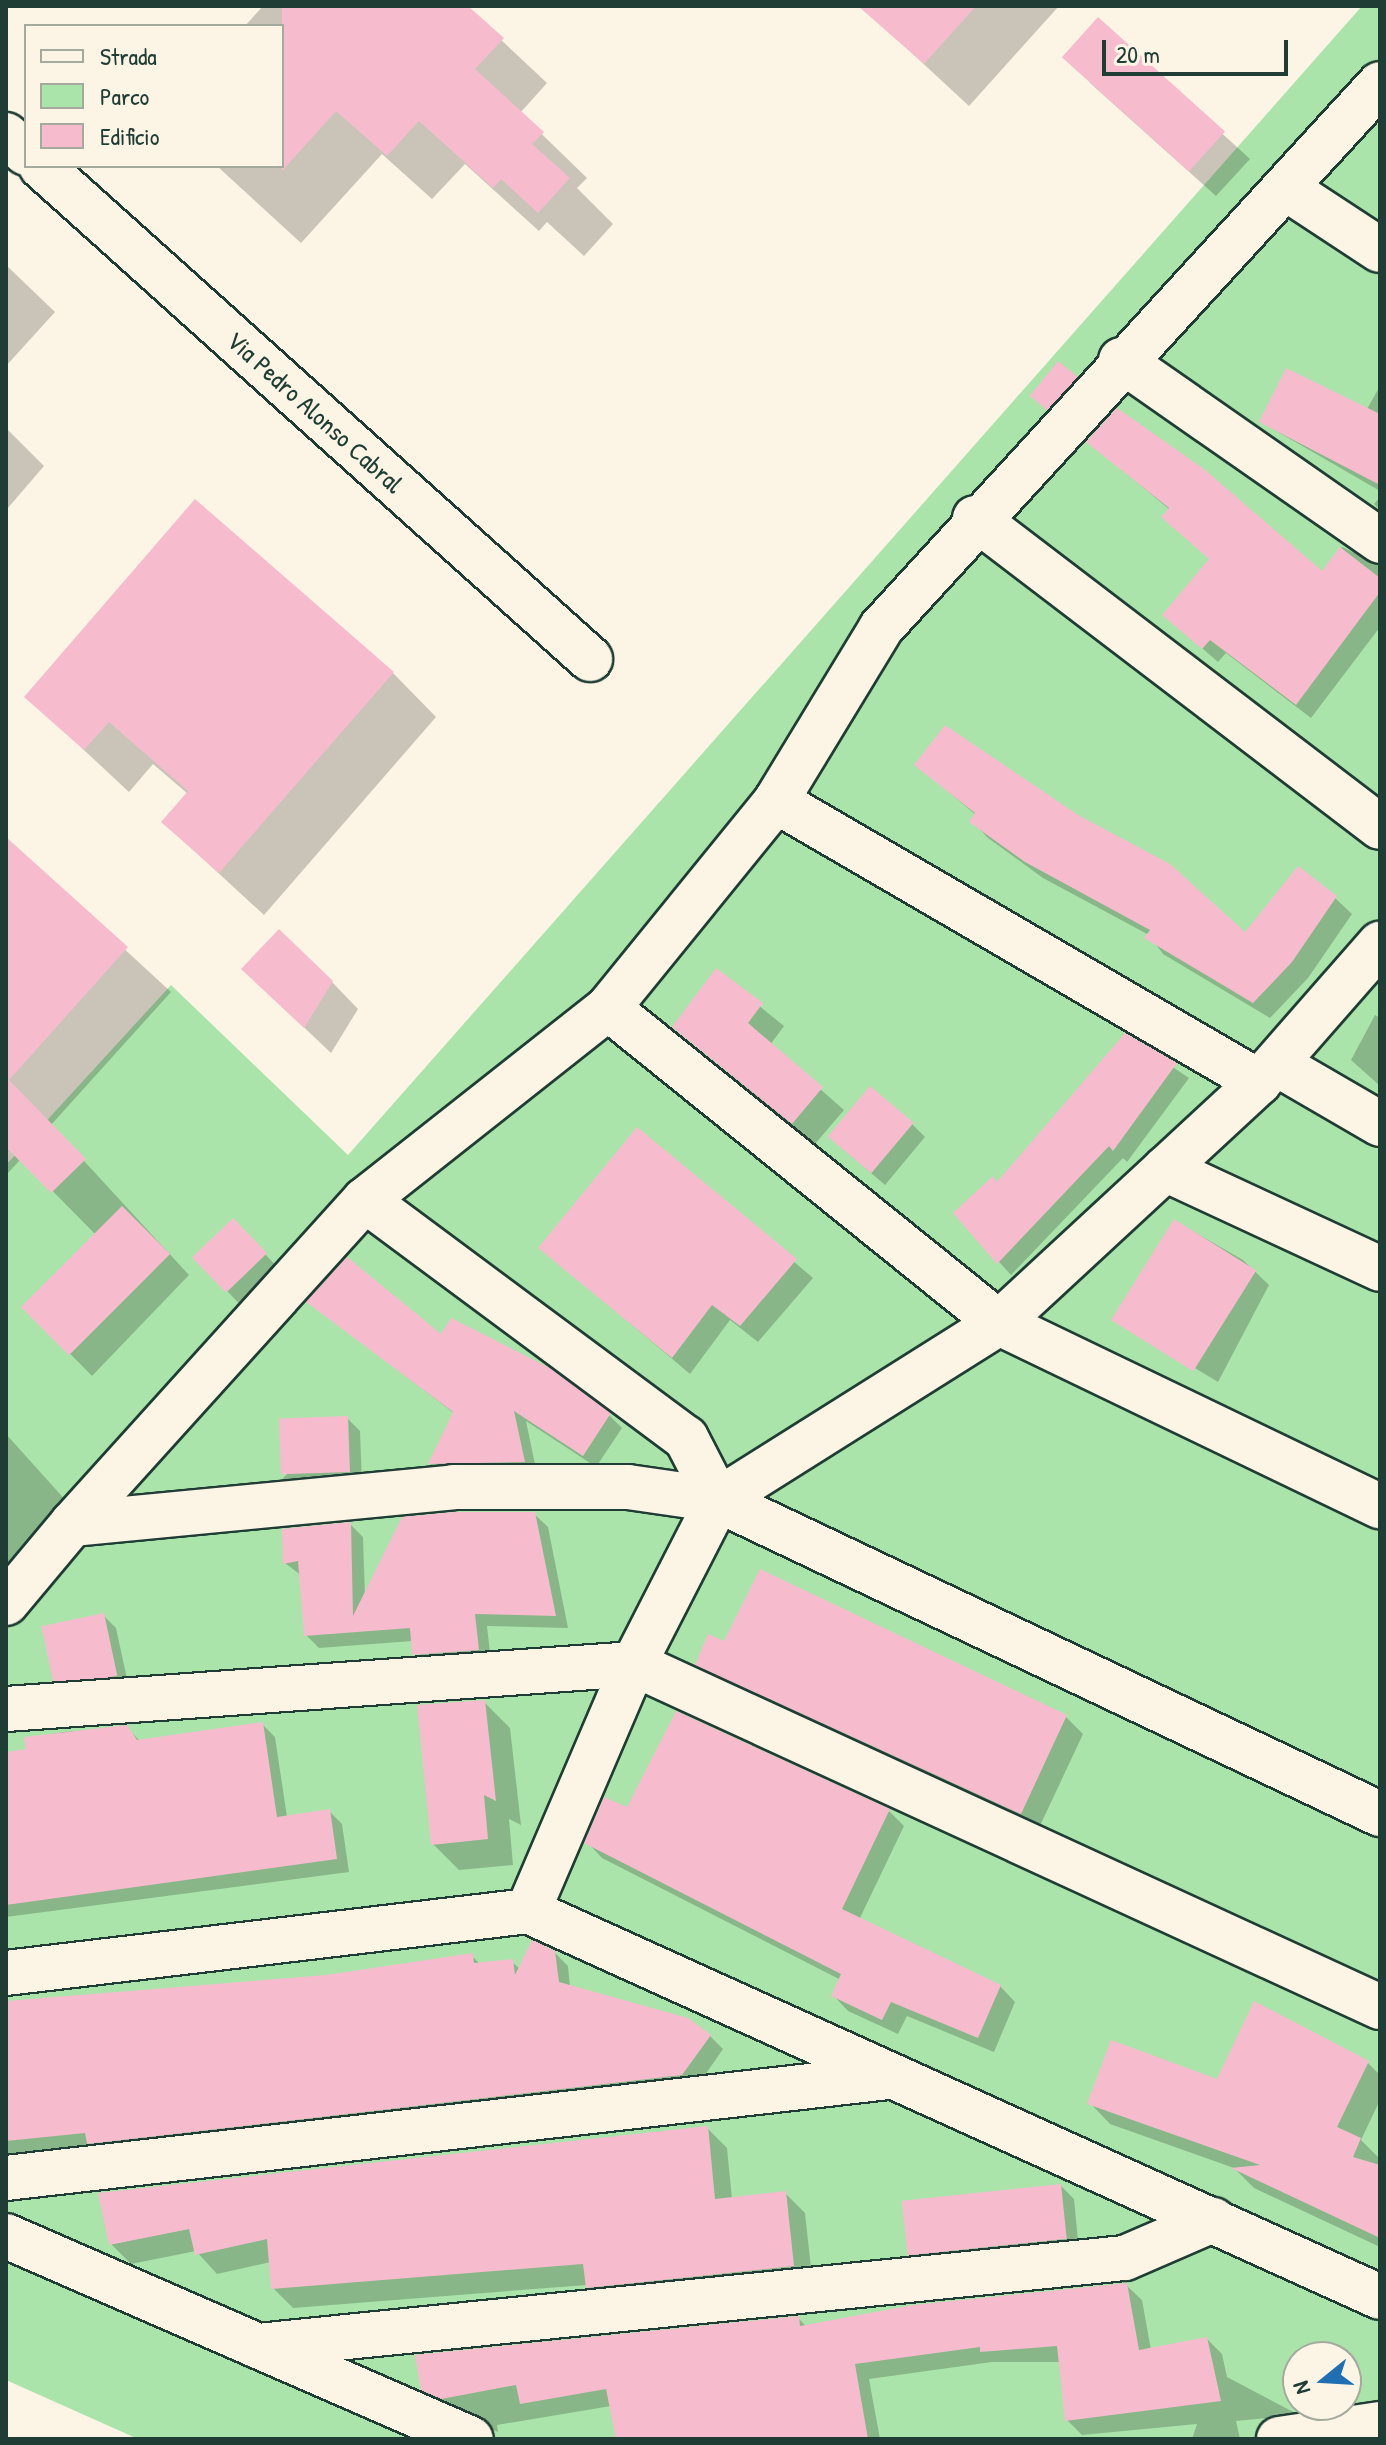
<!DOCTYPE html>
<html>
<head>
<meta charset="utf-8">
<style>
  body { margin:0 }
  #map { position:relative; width:1386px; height:2445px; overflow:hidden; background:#fcf5e5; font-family:"Patrick Hand",sans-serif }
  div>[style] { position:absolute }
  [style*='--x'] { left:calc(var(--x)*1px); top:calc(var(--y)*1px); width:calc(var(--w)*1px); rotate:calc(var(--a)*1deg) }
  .green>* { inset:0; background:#aae4aa }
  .shadow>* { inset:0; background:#0003; transform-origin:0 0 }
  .building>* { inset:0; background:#f6bcce; transform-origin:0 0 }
  .roads { filter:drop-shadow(2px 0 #1f3d34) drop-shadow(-2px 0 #1f3d34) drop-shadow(0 2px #1f3d34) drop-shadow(0 -2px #1f3d34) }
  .minor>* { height:44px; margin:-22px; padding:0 22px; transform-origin:22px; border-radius:22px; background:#fcf5e5 }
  span { translate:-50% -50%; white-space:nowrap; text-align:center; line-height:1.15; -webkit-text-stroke:7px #fcf5e5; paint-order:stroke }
  .street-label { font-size:26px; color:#1f3d34 }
  .frame { position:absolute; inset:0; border:8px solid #1f3d34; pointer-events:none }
  .legend { position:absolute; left:24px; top:24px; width:260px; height:144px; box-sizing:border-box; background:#fcf5e5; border:2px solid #a4ab9e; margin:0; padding:10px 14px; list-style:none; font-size:24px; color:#1f3d34 }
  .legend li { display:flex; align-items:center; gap:16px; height:40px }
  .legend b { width:40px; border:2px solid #a4ab9e }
  .north { position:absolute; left:1282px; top:2341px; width:80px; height:80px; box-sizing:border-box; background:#fcf5e5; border:2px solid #a4ab9e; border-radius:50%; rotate:252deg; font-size:22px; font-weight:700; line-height:32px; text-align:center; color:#1f3d34 }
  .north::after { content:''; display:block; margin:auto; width:28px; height:36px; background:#1f6fb2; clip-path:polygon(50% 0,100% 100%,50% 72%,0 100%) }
  .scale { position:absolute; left:1102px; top:40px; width:186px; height:36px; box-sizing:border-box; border:4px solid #1f3d34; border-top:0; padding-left:10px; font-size:24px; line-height:28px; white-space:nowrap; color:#1f3d34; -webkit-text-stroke:6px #fcf5e5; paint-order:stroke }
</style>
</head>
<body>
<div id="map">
  <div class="green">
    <i style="clip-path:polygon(evenodd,1362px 6px,1380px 6px,1380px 2439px,138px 2439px,6px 2380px,6px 1165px,171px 985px,348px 1155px,1362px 6px,1298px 2357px,1346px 2357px,1346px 2405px,1298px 2405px,1298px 2357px)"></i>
  </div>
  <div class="shadow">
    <i style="clip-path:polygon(263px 6px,465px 6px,547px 83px,520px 113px,587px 178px,577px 188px,613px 224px,584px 256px,547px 222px,539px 231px,465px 164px,432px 199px,382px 154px,301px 243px,217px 166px,282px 166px,282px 26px,245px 26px)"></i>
    <i style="clip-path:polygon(861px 6px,1059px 6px,969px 106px)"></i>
    <i style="clip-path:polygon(1098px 20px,1250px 159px,1216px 196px,1090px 83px)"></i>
    <i style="clip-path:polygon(6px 265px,55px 312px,6px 366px)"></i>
    <i style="clip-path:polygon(1380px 386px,1380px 491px,1261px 422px,1367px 409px)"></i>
    <i style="clip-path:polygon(6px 428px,44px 466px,7px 509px,6px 509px)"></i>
    <i style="clip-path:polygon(1089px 442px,1322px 574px,1342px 547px,1380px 565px,1380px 627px,1311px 718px,1226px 653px,1218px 662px,1164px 615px,1211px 560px,1170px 510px)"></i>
    <i style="clip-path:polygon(1380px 497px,1380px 510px,1374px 504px)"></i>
    <i style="clip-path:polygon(393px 673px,436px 717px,264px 915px,163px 822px,188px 794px,153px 764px,129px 792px,26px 696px)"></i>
    <i style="clip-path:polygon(917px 765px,1246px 935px,1335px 898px,1352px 914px,1308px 978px,1270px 1018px,1163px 954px,1149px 935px,1043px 878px,988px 838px,972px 821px,976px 815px)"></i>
    <i style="clip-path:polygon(6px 840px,171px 992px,51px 1125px,189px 1275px,92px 1376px,28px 1311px,97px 1236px,21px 1159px,6px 1175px)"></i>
    <i style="clip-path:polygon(716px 971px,784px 1026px,770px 1045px,844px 1110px,815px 1144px,674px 1027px)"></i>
    <i style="clip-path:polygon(332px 982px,358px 1009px,331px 1053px,270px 995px)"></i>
    <i style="clip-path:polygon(1375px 1015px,1380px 1018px,1380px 1086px,1351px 1060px)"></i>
    <i style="clip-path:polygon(1126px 1036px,1189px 1078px,1127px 1162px,1123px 1158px,1011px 1275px,955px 1213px,998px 1184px)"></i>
    <i style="clip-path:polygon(912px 1124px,925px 1137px,885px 1185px,843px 1149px)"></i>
    <i style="clip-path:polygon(638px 1129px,813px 1278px,758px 1342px,730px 1320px,690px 1374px,541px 1248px)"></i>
    <i style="left:233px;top:1221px;width:64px;height:53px;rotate:46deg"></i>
    <i style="clip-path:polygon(1175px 1221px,1243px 1260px,1269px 1285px,1218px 1382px,1117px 1321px)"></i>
    <i style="clip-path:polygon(309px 1302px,441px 1337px,609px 1415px,622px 1428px,596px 1467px,526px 1421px,537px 1474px,443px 1477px,430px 1464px,455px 1414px)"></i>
    <i style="clip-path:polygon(347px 1418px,360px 1431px,362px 1484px,296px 1491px,283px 1478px)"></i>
    <i style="clip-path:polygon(6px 1434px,68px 1503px,6px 1567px)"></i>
    <i style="clip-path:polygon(534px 1514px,548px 1527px,568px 1628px,487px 1626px,491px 1662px,427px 1667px,413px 1641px,319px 1648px,306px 1635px,302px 1576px,285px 1563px,350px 1524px,363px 1537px,365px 1597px)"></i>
    <i style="clip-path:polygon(103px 1615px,116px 1628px,129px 1688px,68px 1693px,54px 1680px)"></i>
    <i style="clip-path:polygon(697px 1664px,1066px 1717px,1083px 1734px,1038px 1830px,714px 1681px)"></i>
    <i style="clip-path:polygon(484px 1702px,510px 1728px,521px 1825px,509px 1819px,513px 1865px,459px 1870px,433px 1844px)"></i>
    <i style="clip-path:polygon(262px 1724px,275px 1737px,287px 1817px,329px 1811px,342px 1824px,349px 1872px,6px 1917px,6px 1754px,28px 1751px,26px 1739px,63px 1732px,126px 1727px,141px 1742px)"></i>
    <i style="clip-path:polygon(889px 1811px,904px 1826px,859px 1920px,1000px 1986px,1015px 2002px,994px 2052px,907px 2016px,898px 2034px,848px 2011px,833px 1995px,841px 1980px,602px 1858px,587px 1842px)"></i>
    <i style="clip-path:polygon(554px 1952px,568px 1966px,570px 1987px,710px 2036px,723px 2049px,696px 2088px,102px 2156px,92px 2146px,6px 2154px,6px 2005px,327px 1977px,472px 1956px,481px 1965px,512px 1962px,520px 1969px)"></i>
    <i style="clip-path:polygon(1368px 2063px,1380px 2075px,1380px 2100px,1361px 2140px,1380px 2159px,1380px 2247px,1254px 2188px,1234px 2168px,1110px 2124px,1090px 2103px)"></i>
    <i style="clip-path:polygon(707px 2128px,727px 2148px,732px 2199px,785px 2193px,805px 2213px,813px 2286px,608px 2307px,586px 2285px,293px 2308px,273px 2288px,271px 2262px,217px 2274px,196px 2251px,131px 2264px,111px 2244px)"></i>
    <i style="clip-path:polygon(1061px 2186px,1074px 2199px,1079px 2251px,922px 2267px,909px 2254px)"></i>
    <i style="clip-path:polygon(1126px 2285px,1142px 2300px,1151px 2350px,1207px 2339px,1222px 2354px,1227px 2377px,1299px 2415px,1236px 2421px,1240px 2439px,1192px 2439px,1197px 2424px,1082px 2435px,1067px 2420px,1061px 2362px,992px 2362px,869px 2379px,880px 2439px,618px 2439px,611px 2406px,497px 2425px,498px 2432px,439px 2405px,423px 2389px,798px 2318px,807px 2327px)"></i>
  </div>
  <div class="building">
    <i style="clip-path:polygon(282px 6px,468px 6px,504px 38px,475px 69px,544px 132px,532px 144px,570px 178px,538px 213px,501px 179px,493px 188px,419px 121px,387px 156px,336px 111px,282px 171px)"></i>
    <i style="clip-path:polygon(858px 6px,976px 6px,924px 64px)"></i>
    <i style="left:1098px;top:17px;width:171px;height:54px;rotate:42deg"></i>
    <i style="left:1058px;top:361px;width:26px;height:45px;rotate:39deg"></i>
    <i style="clip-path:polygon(1286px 368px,1380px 414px,1380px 485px,1259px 422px)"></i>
    <i style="clip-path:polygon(1117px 408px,1204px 469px,1322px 571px,1340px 547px,1380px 578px,1380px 592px,1296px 705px,1210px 640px,1202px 649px,1162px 615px,1209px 559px,1161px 517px,1169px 508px,1086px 442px)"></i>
    <i style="clip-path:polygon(195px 499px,394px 672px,219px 873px,161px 822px,188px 791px,109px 722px,84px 750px,24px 697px)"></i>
    <i style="clip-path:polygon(945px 725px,1078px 815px,1170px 864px,1245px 932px,1298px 866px,1337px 896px,1292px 962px,1253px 1003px,1144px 938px,1150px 930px,1025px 862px,969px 822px,975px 813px,914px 765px)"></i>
    <i style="clip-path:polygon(6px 837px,128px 947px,9px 1080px,86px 1159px,51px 1193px,6px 1147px)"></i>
    <i style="clip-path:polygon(279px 929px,333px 981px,304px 1028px,241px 969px)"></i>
    <i style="clip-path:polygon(716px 968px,763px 1003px,748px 1023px,823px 1087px,792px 1124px,672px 1027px)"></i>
    <i style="clip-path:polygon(1125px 1033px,1177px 1063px,1113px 1151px,1109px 1146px,997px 1264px,953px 1213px,993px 1176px,997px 1182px)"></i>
    <i style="left:870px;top:1086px;width:57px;height:66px;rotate:40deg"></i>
    <i style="clip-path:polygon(637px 1127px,797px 1259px,740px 1326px,712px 1305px,672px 1358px,538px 1248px)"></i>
    <i style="left:122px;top:1206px;width:68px;height:143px;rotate:45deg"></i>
    <i style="left:233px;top:1218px;width:49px;height:57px;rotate:46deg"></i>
    <i style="left:1174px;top:1219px;width:97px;height:119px;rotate:32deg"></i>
    <i style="clip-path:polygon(347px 1257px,441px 1334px,451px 1318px,550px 1368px,611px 1413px,583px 1456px,514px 1411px,525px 1462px,428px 1464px,453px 1412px,306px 1302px)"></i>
    <i style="left:348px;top:1416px;width:56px;height:69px;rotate:88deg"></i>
    <i style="clip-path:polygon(454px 1512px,535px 1512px,556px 1616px,475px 1614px,479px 1650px,412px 1655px,410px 1628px,304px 1636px,298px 1561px,283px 1564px,282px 1529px,351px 1522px,353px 1616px,402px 1517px)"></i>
    <i style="clip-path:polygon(760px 1569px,1067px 1715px,1021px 1814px,695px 1665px,708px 1634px,724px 1641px)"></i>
    <i style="left:104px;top:1613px;width:64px;height:64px;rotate:78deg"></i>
    <i style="clip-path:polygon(485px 1700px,496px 1801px,484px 1795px,488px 1839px,431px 1845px,417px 1705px)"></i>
    <i style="clip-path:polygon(676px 1711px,890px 1809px,842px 1909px,1001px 1985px,978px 2038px,891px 2002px,882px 2020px,831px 1996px,841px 1974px,584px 1843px,604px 1797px,627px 1807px)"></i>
    <i style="clip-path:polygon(263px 1722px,277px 1817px,330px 1809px,337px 1859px,6px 1905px,6px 1752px,26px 1749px,24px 1737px,127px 1725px,137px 1740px)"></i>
    <i style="clip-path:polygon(532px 1940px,555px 1951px,559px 1982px,688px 2018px,711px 2035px,682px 2075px,87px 2144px,85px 2133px,6px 2141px,6px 2001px,326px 1975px,473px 1953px,474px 1963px,513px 1959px,515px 1975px)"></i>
    <i style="clip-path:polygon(1254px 2001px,1369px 2061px,1337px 2127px,1361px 2138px,1353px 2157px,1380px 2165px,1380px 2238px,1231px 2168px,1260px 2165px,1087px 2104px,1111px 2040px,1217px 2079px)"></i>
    <i style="clip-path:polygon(708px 2126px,715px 2199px,786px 2191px,794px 2266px,586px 2288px,583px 2264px,271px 2289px,267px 2239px,195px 2255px,189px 2229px,109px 2245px,98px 2193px)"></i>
    <i style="left:1061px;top:2184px;width:55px;height:160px;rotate:84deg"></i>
    <i style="clip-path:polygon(1127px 2283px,1139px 2350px,1207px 2337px,1221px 2401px,1065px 2421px,1057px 2346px,980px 2352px,980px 2347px,855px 2364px,868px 2439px,616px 2439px,606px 2389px,520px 2404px,516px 2385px,441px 2399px,421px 2390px,415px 2355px,799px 2316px,800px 2326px,913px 2305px)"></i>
  </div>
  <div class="roads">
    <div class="minor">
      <i style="--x:6;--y:135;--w:27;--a:42"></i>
      <i style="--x:41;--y:166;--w:738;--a:41.92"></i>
      <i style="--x:1287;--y:189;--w:111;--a:33.3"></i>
      <i style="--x:1121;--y:360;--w:316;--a:34.9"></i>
      <i style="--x:975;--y:518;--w:509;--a:37.34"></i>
      <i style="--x:776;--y:801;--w:559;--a:30.19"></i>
      <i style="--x:608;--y:1008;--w:502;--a:38.86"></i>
      <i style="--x:999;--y:1323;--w:423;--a:25.7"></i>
      <i style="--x:1277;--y:1064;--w:119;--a:30.2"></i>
      <i style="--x:1165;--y:1169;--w:237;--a:24.9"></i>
      <i style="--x:365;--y:1200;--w:400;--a:36.6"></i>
      <i style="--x:686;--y:1438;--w:70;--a:62.7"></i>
      <i style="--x:718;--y:1500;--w:733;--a:25.38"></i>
      <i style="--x:72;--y:1524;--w:437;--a:-47.9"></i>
      <i style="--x:365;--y:1200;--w:310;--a:-38.3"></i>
      <i style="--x:608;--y:1008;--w:267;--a:-50.9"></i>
      <i style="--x:776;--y:801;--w:202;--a:-58.7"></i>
      <i style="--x:881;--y:628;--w:738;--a:-47.47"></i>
      <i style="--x:6;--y:1603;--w:103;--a:-50.1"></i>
      <i style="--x:72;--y:1524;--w:383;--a:-5.5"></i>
      <i style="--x:453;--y:1487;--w:175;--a:0"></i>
      <i style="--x:628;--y:1487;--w:91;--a:8.2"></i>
      <i style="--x:6;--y:1709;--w:630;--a:-4.1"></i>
      <i style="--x:634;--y:1664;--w:821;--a:24.69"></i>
      <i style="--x:528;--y:1911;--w:269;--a:-66.8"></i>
      <i style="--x:634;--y:1664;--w:184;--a:-62.9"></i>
      <i style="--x:718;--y:1500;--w:332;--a:-32.2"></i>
      <i style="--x:999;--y:1323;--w:355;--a:-42.8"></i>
      <i style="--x:1259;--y:1082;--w:184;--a:-48.8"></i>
      <i style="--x:6;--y:1973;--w:526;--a:-6.77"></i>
      <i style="--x:528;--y:1911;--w:935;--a:24.37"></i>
      <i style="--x:6;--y:2178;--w:889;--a:-6.53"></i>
      <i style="--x:6;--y:2236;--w:507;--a:23.58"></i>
      <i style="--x:258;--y:2346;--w:871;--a:-5.8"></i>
      <i style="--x:1125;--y:2258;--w:96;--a:-23.4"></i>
      <i style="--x:1279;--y:2439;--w:102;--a:-8.4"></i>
    </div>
  </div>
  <div class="street-label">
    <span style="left:315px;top:412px;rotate:42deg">Via Pedro Alonso Cabral</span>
  </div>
  <div class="frame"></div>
  <ul class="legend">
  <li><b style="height:10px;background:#fcf5e5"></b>Strada</li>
  <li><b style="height:22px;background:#aae4aa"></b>Parco</li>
  <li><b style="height:22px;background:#f6bcce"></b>Edificio</li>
  </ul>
  <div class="north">N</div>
  <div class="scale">20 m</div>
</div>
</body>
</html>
